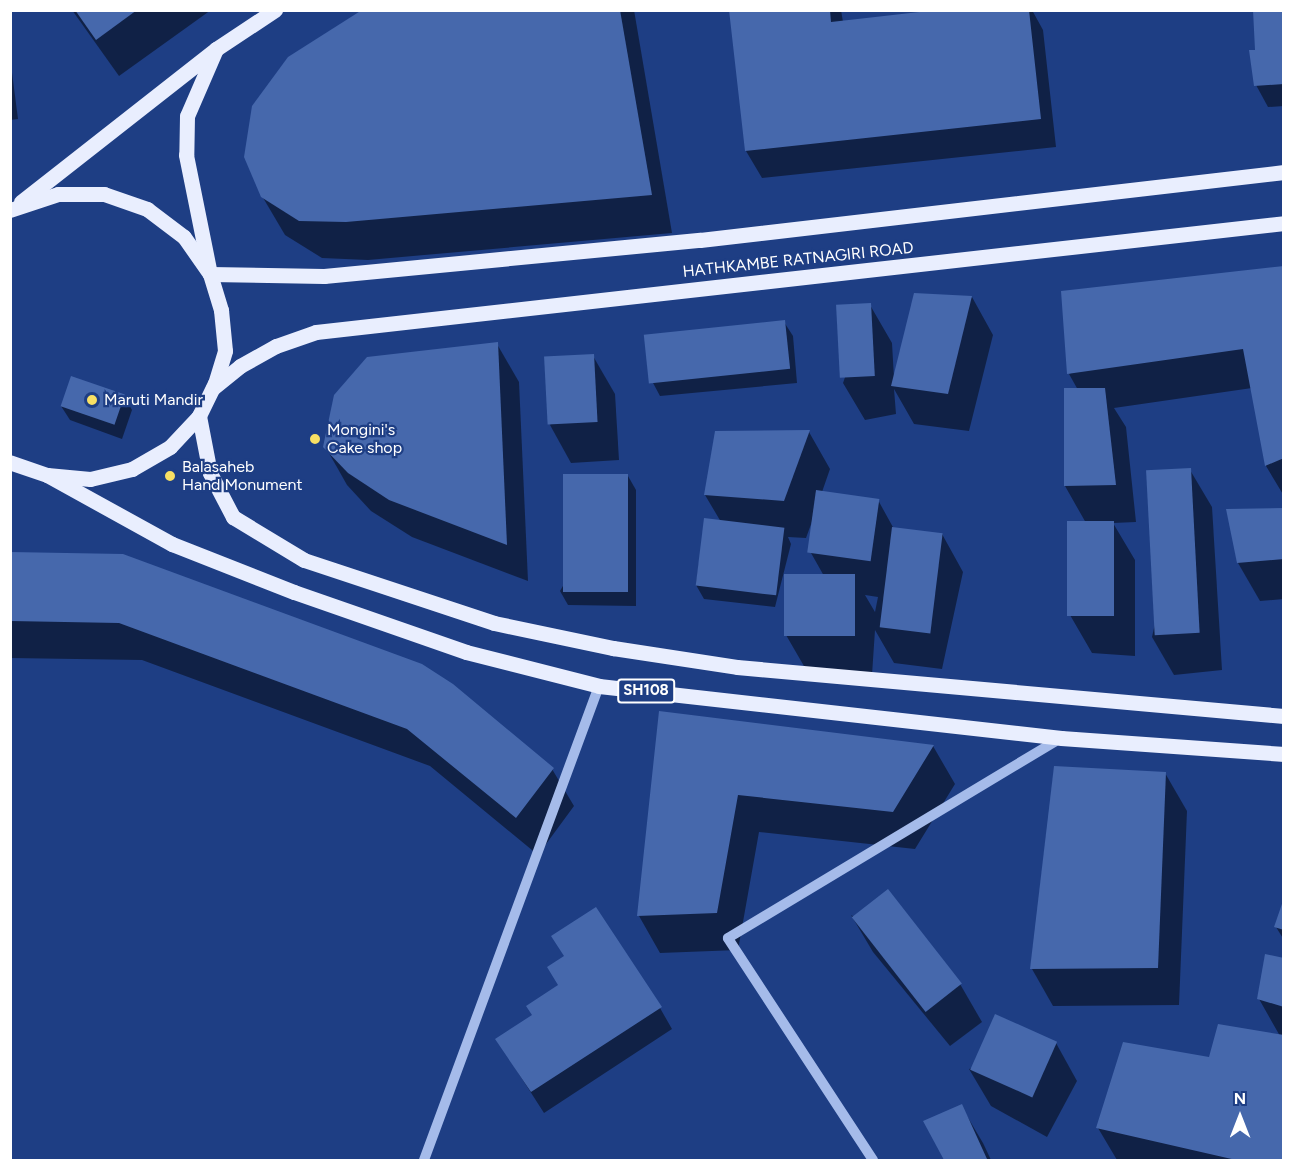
<!DOCTYPE html>
<html>
<head>
<meta charset="utf-8">
<style>
  body { margin:0 }
  #map { position:relative; width:1294px; height:1171px; overflow:hidden; background:#1e3e84; font-family:Figtree,sans-serif }
  div>[style] { position:absolute }
  [style*='--x'] { left:calc(var(--x)*1px); top:calc(var(--y)*1px); width:calc(var(--w)*1px); rotate:calc(var(--a)*1deg) }
  .shadow>* { inset:0; background:#0007 }
  .building>* { inset:0; background:#4668ac; transform-origin:0 0 }
  .minor>* { height:10px; margin:-5px; padding:0 5px; transform-origin:5px; border-radius:5px; background:#a5bbea }
  .major>* { height:15px; margin:-7.5px; padding:0 7.5px; transform-origin:7.5px; border-radius:7.5px; background:#e9eefe }
  .dots>* { width:16px; height:16px; translate:-50% -50%; box-sizing:border-box; border:3px solid #1e3e84; border-radius:50% }
  span { translate:-50% -50%; white-space:nowrap; text-align:center; line-height:1.15; -webkit-text-stroke:4.5px #1e3e84; paint-order:stroke }
  .shield-label span { padding:2px 4px; background:#1e3e84; border:2px solid; border-radius:4px; -webkit-text-stroke-width:0 }
  .shield-label { font-size:15px; color:#fff; font-weight:700 }
  .street-label { font-size:16px; color:#fff }
  .poi-label { font-size:16px; color:#fff }
  .left { translate:0 -50%; text-align:left }
  .frame { position:absolute; inset:0; border:12px solid #fff; pointer-events:none }
  .north { position:absolute; left:1210px; top:1087px; width:60px; height:60px; -webkit-text-stroke:4px #1e3e84; paint-order:stroke; rotate:0deg; font-size:16px; font-weight:700; line-height:24px; text-align:center; color:#fff }
  .north::after { content:''; display:block; margin:auto; width:21px; height:27px; background:#fff; clip-path:polygon(50% 0,100% 100%,50% 72%,0 100%) }
</style>
</head>
<body>
<div id="map">
  <div class="shadow">
    <i style="clip-path:polygon(72px 10px,211px 10px,119px 76px)"></i>
    <i style="clip-path:polygon(364px 10px,634px 10px,672px 233px,368px 260px,322px 258px,285px 235px,262px 196px)"></i>
    <i style="clip-path:polygon(731px 10px,841px 10px,843px 22px,951px 10px,1032px 10px,1043px 30px,1056px 147px,762px 178px,746px 151px)"></i>
    <i style="clip-path:polygon(1284px 10px,1284px 106px,1268px 107px,1256px 85px,1257px 51px)"></i>
    <i style="clip-path:polygon(10px 57px,18px 119px,10px 120px)"></i>
    <i style="clip-path:polygon(1284px 267px,1284px 496px,1266px 466px,1252px 388px,1114px 408px,1126px 427px,1136px 522px,1113px 523px,1135px 560px,1135px 656px,1092px 653px,1070px 615px,1086px 523px,1065px 486px,1078px 390px,1069px 374px)"></i>
    <i style="clip-path:polygon(972px 297px,993px 335px,969px 431px,914px 424px,894px 389px,896px 414px,865px 420px,843px 383px,870px 305px,892px 343px,894px 378px)"></i>
    <i style="clip-path:polygon(784px 322px,793px 336px,797px 383px,660px 396px,652px 381px)"></i>
    <i style="clip-path:polygon(497px 344px,519px 382px,528px 581px,412px 537px,371px 511px,347px 485px,325px 446px)"></i>
    <i style="clip-path:polygon(593px 356px,615px 394px,619px 460px,571px 463px,550px 425px)"></i>
    <i style="clip-path:polygon(124px 396px,132px 410px,122px 439px,70px 420px,61px 406px)"></i>
    <i style="clip-path:polygon(evenodd,809px 432px,830px 469px,822px 492px,878px 500px,894px 529px,942px 534px,963px 572px,942px 669px,894px 663px,875px 630px,872px 675px,808px 673px,786px 635px,824px 576px,811px 553px,814px 516px,806px 538px,788px 537px,791px 544px,775px 607px,704px 599px,696px 585px,705px 520px,721px 522px,705px 495px,809px 432px,865px 595px,878px 597px,875px 612px,865px 595px)"></i>
    <i style="clip-path:polygon(1190px 470px,1212px 507px,1222px 670px,1174px 675px,1152px 637px)"></i>
    <i style="clip-path:polygon(628px 476px,636px 490px,636px 606px,568px 605px,560px 591px)"></i>
    <i style="clip-path:polygon(1284px 509px,1284px 599px,1260px 601px,1238px 563px,1228px 511px)"></i>
    <i style="clip-path:polygon(10px 554px,552px 769px,574px 806px,538px 855px,430px 766px,142px 660px,10px 658px)"></i>
    <i style="clip-path:polygon(661px 712px,933px 746px,955px 784px,915px 849px,759px 832px,738px 950px,660px 953px,639px 916px)"></i>
    <i style="clip-path:polygon(1165px 773px,1187px 811px,1179px 1005px,1053px 1006px,1032px 969px)"></i>
    <i style="clip-path:polygon(1284px 904px,1284px 940px,1276px 927px)"></i>
    <i style="clip-path:polygon(851px 915px,960px 984px,982px 1022px,950px 1046px,873px 952px)"></i>
    <i style="clip-path:polygon(565px 957px,660px 1008px,672px 1029px,544px 1113px,510px 1060px,534px 1016px,560px 986px)"></i>
    <i style="clip-path:polygon(1284px 960px,1284px 1160px,1117px 1160px,1098px 1128px,1210px 1059px,1280px 1036px,1259px 999px)"></i>
    <i style="clip-path:polygon(1056px 1043px,1077px 1081px,1047px 1137px,991px 1106px,969px 1069px)"></i>
    <i style="clip-path:polygon(961px 1106px,983px 1143px,991px 1160px,946px 1160px,925px 1122px)"></i>
  </div>
  <div class="building">
    <i style="clip-path:polygon(75px 10px,137px 10px,96px 40px)"></i>
    <i style="clip-path:polygon(362px 10px,620px 10px,652px 195px,346px 222px,299px 221px,261px 197px,244px 157px,252px 106px,288px 57px)"></i>
    <i style="clip-path:polygon(729px 10px,830px 10px,831px 22px,937px 10px,1029px 10px,1041px 119px,745px 151px)"></i>
    <i style="clip-path:polygon(1253px 10px,1284px 10px,1284px 84px,1254px 86px,1249px 50px,1255px 50px)"></i>
    <i style="clip-path:polygon(1284px 266px,1284px 458px,1265px 466px,1243px 349px,1067px 374px,1061px 291px)"></i>
    <i style="clip-path:polygon(914px 293px,972px 296px,948px 394px,891px 386px)"></i>
    <i style="left:871px;top:303px;width:73px;height:35px;rotate:87deg"></i>
    <i style="left:785px;top:320px;width:49px;height:142px;rotate:84deg"></i>
    <i style="clip-path:polygon(498px 342px,507px 545px,389px 500px,348px 473px,323px 447px,334px 395px,367px 357px)"></i>
    <i style="left:594px;top:354px;width:68px;height:50px;rotate:87deg"></i>
    <i style="left:71px;top:376px;width:57px;height:32px;rotate:19deg"></i>
    <i style="clip-path:polygon(1064px 388px,1105px 388px,1116px 485px,1064px 486px)"></i>
    <i style="clip-path:polygon(810px 430px,784px 501px,704px 495px,715px 431px)"></i>
    <i style="left:1191px;top:468px;width:165px;height:45px;rotate:87deg"></i>
    <i style="left:628px;top:474px;width:118px;height:65px;rotate:90deg"></i>
    <i style="left:816px;top:490px;width:64px;height:63px;rotate:8deg"></i>
    <i style="clip-path:polygon(1284px 508px,1284px 559px,1237px 563px,1226px 509px)"></i>
    <i style="left:704px;top:518px;width:81px;height:68px;rotate:7deg"></i>
    <i style="left:1067px;top:521px;width:47px;height:95px"></i>
    <i style="left:892px;top:527px;width:51px;height:101px;rotate:7deg"></i>
    <i style="clip-path:polygon(10px 552px,123px 554px,422px 664px,453px 684px,554px 768px,516px 818px,407px 729px,119px 623px,10px 621px)"></i>
    <i style="left:784px;top:574px;width:71px;height:62px"></i>
    <i style="clip-path:polygon(659px 711px,934px 745px,893px 812px,738px 795px,717px 913px,637px 916px)"></i>
    <i style="clip-path:polygon(1054px 766px,1166px 772px,1158px 968px,1030px 969px)"></i>
    <i style="left:888px;top:889px;width:120px;height:46px;rotate:52deg"></i>
    <i style="clip-path:polygon(1283px 901px,1284px 901px,1284px 930px,1274px 927px)"></i>
    <i style="clip-path:polygon(596px 907px,662px 1007px,531px 1092px,495px 1039px,532px 1015px,526px 1006px,558px 985px,547px 967px,564px 956px,551px 936px)"></i>
    <i style="clip-path:polygon(1265px 954px,1284px 958px,1284px 1007px,1257px 999px)"></i>
    <i style="left:995px;top:1014px;width:68px;height:61px;rotate:24deg"></i>
    <i style="clip-path:polygon(1218px 1024px,1284px 1035px,1284px 1160px,1236px 1160px,1096px 1128px,1123px 1042px,1209px 1057px)"></i>
    <i style="clip-path:polygon(962px 1104px,987px 1159px,985px 1160px,944px 1160px,923px 1121px)"></i>
  </div>
  <div class="minor">
    <i style="--x:424;--y:1160;--w:505;--a:-69.74"></i>
    <i style="--x:873;--y:1160;--w:265;--a:-123.2"></i>
    <i style="--x:728;--y:938;--w:388;--a:-31"></i>
  </div>
  <div class="major">
    <i style="--x:216;--y:49;--w:73;--a:113.4"></i>
    <i style="--x:187;--y:116;--w:39;--a:91"></i>
    <i style="--x:186;--y:155;--w:121;--a:78.6"></i>
    <i style="--x:210;--y:274;--w:114;--a:1"></i>
    <i style="--x:324;--y:276;--w:378;--a:-5.5"></i>
    <i style="--x:700;--y:240;--w:588;--a:-6.64"></i>
    <i style="--x:21;--y:202;--w:248;--a:-38.1"></i>
    <i style="--x:216;--y:49;--w:71;--a:-33.5"></i>
    <i style="--x:10;--y:210;--w:51;--a:-18.4"></i>
    <i style="--x:58;--y:194;--w:46;--a:0"></i>
    <i style="--x:104;--y:194;--w:46;--a:19.2"></i>
    <i style="--x:147;--y:209;--w:46;--a:37.1"></i>
    <i style="--x:184;--y:237;--w:45;--a:54.9"></i>
    <i style="--x:210;--y:274;--w:38;--a:73"></i>
    <i style="--x:221;--y:310;--w:41;--a:84.4"></i>
    <i style="--x:225;--y:351;--w:34;--a:107"></i>
    <i style="--x:215;--y:383;--w:37;--a:116"></i>
    <i style="--x:199;--y:416;--w:42;--a:133.1"></i>
    <i style="--x:170;--y:447;--w:44;--a:149.9"></i>
    <i style="--x:132;--y:469;--w:43;--a:166.6"></i>
    <i style="--x:90;--y:479;--w:43;--a:-174.7"></i>
    <i style="--x:47;--y:475;--w:39;--a:-161"></i>
    <i style="--x:213;--y:388;--w:35;--a:-39"></i>
    <i style="--x:240;--y:366;--w:41;--a:-29.1"></i>
    <i style="--x:276;--y:346;--w:42;--a:-19.3"></i>
    <i style="--x:316;--y:332;--w:974;--a:-6.42"></i>
    <i style="--x:199;--y:416;--w:58;--a:79.1"></i>
    <i style="--x:210;--y:473;--w:50;--a:62.4"></i>
    <i style="--x:233;--y:517;--w:83;--a:31.2"></i>
    <i style="--x:304;--y:560;--w:200;--a:18.3"></i>
    <i style="--x:494;--y:623;--w:122;--a:11.9"></i>
    <i style="--x:613;--y:648;--w:125;--a:8.7"></i>
    <i style="--x:737;--y:667;--w:549;--a:5.12"></i>
    <i style="--x:47;--y:475;--w:143;--a:28.9"></i>
    <i style="--x:172;--y:544;--w:131;--a:21.5"></i>
    <i style="--x:294;--y:592;--w:182;--a:19.2"></i>
    <i style="--x:466;--y:652;--w:137;--a:14.3"></i>
    <i style="--x:599;--y:686;--w:465;--a:6.4"></i>
    <i style="--x:1061;--y:738;--w:224;--a:4.1"></i>
  </div>
  <div class="dots">
    <i style="left:92px;top:400px;background:#f8e064"></i>
    <i style="left:315px;top:439px;background:#f8e064"></i>
    <i style="left:170px;top:476px;background:#f8e064"></i>
  </div>
  <div class="shield-label">
    <span style="left:646px;top:691px">SH108</span>
  </div>
  <div class="street-label">
    <span style="left:798px;top:260px;rotate:-6deg">HATHKAMBE RATNAGIRI ROAD</span>
  </div>
  <div class="poi-label">
    <span class="left" style="left:104px;top:400px">Maruti Mandir</span>
    <span class="left" style="left:327px;top:439px">Mongini's<br>Cake shop</span>
    <span class="left" style="left:182px;top:476px">Balasaheb<br>Hand Monument</span>
  </div>
  <div class="frame"></div>
  <div class="north">N</div>
</div>
</body>
</html>
